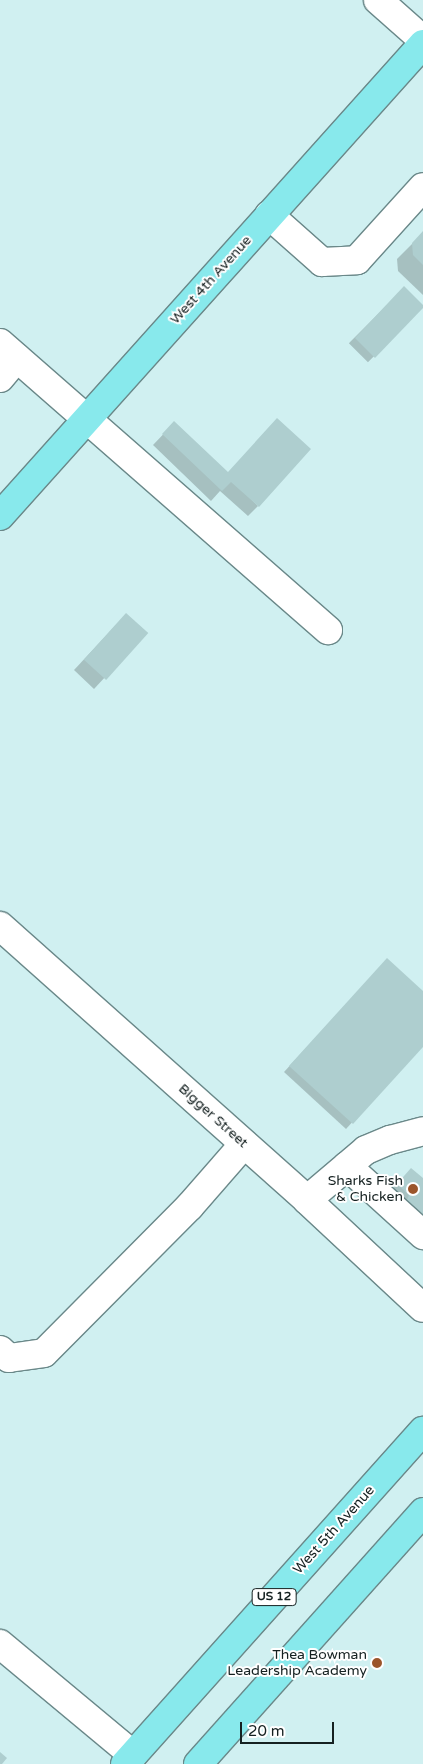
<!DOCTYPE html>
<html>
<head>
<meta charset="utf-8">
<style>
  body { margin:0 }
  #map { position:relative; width:423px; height:1764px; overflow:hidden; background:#d0f0f1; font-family:"Varela Round",sans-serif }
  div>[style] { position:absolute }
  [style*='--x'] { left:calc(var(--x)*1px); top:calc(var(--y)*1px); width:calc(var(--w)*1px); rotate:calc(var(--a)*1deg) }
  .shadow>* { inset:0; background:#0003; transform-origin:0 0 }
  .building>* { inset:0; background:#aececf; transform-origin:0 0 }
  .roads { filter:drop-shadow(1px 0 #6a8889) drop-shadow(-1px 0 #6a8889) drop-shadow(0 1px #6a8889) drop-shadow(0 -1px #6a8889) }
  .minor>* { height:28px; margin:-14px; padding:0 14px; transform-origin:14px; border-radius:14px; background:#fff }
  .major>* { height:28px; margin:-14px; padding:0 14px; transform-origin:14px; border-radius:14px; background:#88e9ec }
  .dots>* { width:14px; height:14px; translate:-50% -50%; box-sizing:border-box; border:2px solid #fff; border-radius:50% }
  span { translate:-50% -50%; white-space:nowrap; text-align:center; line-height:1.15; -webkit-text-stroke:4px #fff; paint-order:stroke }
  .shield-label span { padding:1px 4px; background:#fff; border:1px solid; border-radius:4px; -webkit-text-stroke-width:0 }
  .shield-label { font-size:12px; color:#152121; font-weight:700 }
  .street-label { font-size:14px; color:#152121 }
  .poi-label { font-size:14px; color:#152121 }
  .right { translate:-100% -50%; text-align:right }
  .scale { position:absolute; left:240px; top:1722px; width:94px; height:22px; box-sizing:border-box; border:2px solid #152121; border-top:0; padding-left:6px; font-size:15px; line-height:18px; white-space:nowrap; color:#152121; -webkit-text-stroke:4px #fff; paint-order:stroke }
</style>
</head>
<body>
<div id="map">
  <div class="shadow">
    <i style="clip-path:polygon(423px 233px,423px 295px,398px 271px,397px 259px)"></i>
    <i style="left:404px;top:288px;width:27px;height:78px;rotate:45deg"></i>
    <i style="clip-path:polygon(174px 423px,258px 506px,248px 516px,220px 491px,211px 501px,153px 445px)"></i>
    <i style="clip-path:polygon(116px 625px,146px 633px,94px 689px,74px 670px)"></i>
    <i style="clip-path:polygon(382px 965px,423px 992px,423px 1045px,346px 1129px,284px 1072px)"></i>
    <i style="clip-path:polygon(423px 1180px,423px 1243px,384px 1198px,398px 1183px)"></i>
  </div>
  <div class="building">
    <i style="clip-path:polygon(423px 231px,423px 265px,413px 255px,412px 243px)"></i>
    <i style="clip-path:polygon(404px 286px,423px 305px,423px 308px,375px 358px,355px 338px)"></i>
    <i style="clip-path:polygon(277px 418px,311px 449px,259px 507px,231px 482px,222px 491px,162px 434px,174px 421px,228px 472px)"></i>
    <i style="left:126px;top:613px;width:30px;height:63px;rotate:42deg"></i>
    <i style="clip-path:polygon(387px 958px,423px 991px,423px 1047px,353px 1124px,289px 1066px)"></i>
    <i style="clip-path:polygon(411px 1168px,423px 1178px,423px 1217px,406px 1202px,409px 1195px,397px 1184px)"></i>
    <i style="clip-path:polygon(0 1752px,7px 1758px,2px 1764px,0 1764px)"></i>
  </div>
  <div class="roads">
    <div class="minor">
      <i style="--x:378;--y:0;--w:60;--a:41.6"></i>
      <i style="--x:269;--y:215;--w:71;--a:41.6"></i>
      <i style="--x:322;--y:262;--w:35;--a:-3"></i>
      <i style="--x:357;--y:260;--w:98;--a:-47.9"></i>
      <i style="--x:0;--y:343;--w:436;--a:41.2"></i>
      <i style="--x:0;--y:378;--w:26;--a:-50"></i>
      <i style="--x:0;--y:926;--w:411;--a:41.7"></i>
      <i style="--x:307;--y:1200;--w:158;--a:43"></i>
      <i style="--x:347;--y:1166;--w:103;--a:42.2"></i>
      <i style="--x:307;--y:1200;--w:77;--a:-40.3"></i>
      <i style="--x:366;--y:1150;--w:26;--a:-23"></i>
      <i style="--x:390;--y:1140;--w:34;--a:-15"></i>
      <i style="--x:0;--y:1350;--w:12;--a:42"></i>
      <i style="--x:9;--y:1358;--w:35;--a:-8"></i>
      <i style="--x:44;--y:1353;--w:207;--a:-45.2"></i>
      <i style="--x:190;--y:1206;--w:82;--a:-48.9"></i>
      <i style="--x:0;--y:1644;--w:173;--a:39.8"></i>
    </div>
    <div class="major">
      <i style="--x:0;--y:516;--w:634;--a:-48.13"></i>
      <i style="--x:125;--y:1764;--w:447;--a:-48.2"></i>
      <i style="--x:198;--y:1764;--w:338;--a:-48.2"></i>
    </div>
  </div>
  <div class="dots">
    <i style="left:413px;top:1189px;background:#9b552b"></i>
    <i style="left:377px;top:1663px;background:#9b552b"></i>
  </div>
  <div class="shield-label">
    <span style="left:274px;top:1597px">US 12</span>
  </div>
  <div class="street-label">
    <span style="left:211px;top:280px;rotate:-48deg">West 4th Avenue</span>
    <span style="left:213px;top:1116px;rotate:42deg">Bigger Street</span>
    <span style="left:334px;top:1530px;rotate:-48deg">West 5th Avenue</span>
  </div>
  <div class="poi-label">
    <span class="right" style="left:403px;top:1189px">Sharks Fish<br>&amp; Chicken</span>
    <span class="right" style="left:367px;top:1663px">Thea Bowman<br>Leadership Academy</span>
  </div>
  <div class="scale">20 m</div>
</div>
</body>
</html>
